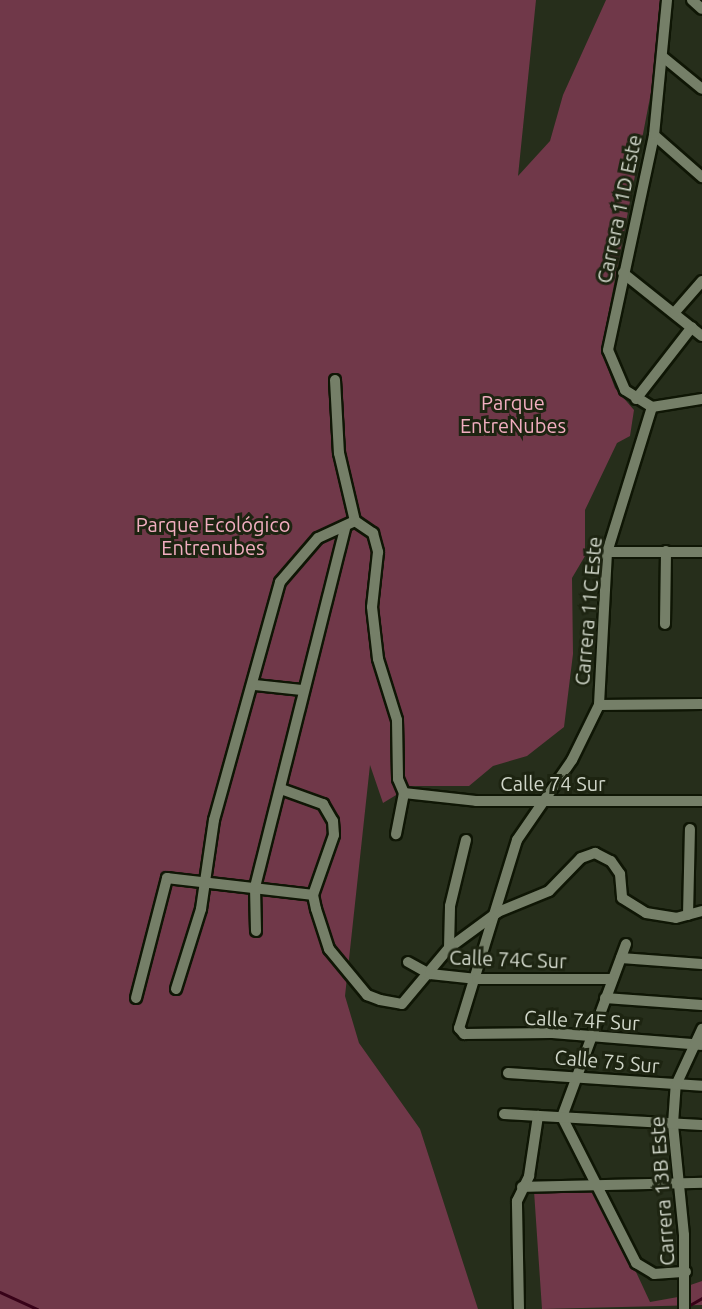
<!DOCTYPE html>
<html>
<head>
<meta charset="utf-8">
<style>
  body { margin:0 }
  #map { position:relative; width:702px; height:1309px; overflow:hidden; background:#262e1b; font-family:Ubuntu,sans-serif }
  div>[style] { position:absolute }
  [style*='--x'] { left:calc(var(--x)*1px); top:calc(var(--y)*1px); width:calc(var(--w)*1px); rotate:calc(var(--a)*1deg) }
  .green>* { inset:0; background:#703849 }
  .stream>* { height:3px; margin:-1.5px; padding:0 1.5px; transform-origin:1.5px; border-radius:1.5px; background:#380218 }
  .roads { filter:drop-shadow(2px 0 #0f1605) drop-shadow(-2px 0 #0f1605) drop-shadow(0 2px #0f1605) drop-shadow(0 -2px #0f1605) }
  .street>* { height:10px; margin:-5px; padding:0 5px; transform-origin:5px; border-radius:5px; background:#757f68 }
  span { translate:-50% -50%; white-space:nowrap; text-align:center; line-height:1.15; -webkit-text-stroke:6px #1d2411; paint-order:stroke }
  .street-label { font-size:20px; color:#d0d6c9 }
  .park-label { font-size:20px; color:#f2aec0 }
</style>
</head>
<body>
<div id="map">
  <div class="green">
    <i style="clip-path:polygon(0 0,536px 0,518px 176px,550px 141px,563px 95px,606px 0,664px 0,658px 56px,606px 326px,604px 358px,615px 388px,634px 410px,630px 436px,617px 443px,585px 510px,585px 556px,572px 578px,573px 654px,564px 727px,527px 756px,493px 766px,469px 786px,411px 786px,383px 803px,370px 765px,345px 996px,359px 1043px,420px 1129px,478px 1309px,0 1309px)"></i>
    <i style="clip-path:polygon(597px 1188px,650px 1302px,678px 1297px,679px 1289px,702px 1281px,702px 1305px,542px 1309px,534px 1191px)"></i>
  </div>
  <div class="stream">
    <i style="--x:0;--y:1292;--w:41;--a:24.7"></i>
    <i style="--x:688;--y:1306;--w:16;--a:-30"></i>
  </div>
  <div class="roads">
    <div class="street">
      <i style="--x:692;--y:0;--w:13;--a:42"></i>
      <i style="--x:663;--y:57;--w:50;--a:39.4"></i>
      <i style="--x:654;--y:135;--w:64;--a:41.2"></i>
      <i style="--x:623;--y:273;--w:101;--a:38.6"></i>
      <i style="--x:675;--y:312;--w:41;--a:-48.9"></i>
      <i style="--x:335;--y:380;--w:73;--a:86.9"></i>
      <i style="--x:339;--y:453;--w:70;--a:76.8"></i>
      <i style="--x:636;--y:399;--w:91;--a:-52.1"></i>
      <i style="--x:652;--y:407;--w:152;--a:107.2"></i>
      <i style="--x:607;--y:552;--w:153;--a:93"></i>
      <i style="--x:599;--y:705;--w:61;--a:116.1"></i>
      <i style="--x:572;--y:760;--w:97;--a:124.5"></i>
      <i style="--x:517;--y:840;--w:197;--a:107.1"></i>
      <i style="--x:459;--y:1028;--w:8;--a:50"></i>
      <i style="--x:464;--y:1034;--w:87;--a:-0.7"></i>
      <i style="--x:551;--y:1033;--w:151;--a:4.5"></i>
      <i style="--x:652;--y:407;--w:32;--a:-148"></i>
      <i style="--x:625;--y:390;--w:43;--a:-113"></i>
      <i style="--x:608;--y:350;--w:220;--a:-77.9"></i>
      <i style="--x:654;--y:135;--w:136;--a:-84.5"></i>
      <i style="--x:652;--y:407;--w:51;--a:-9.1"></i>
      <i style="--x:355;--y:521;--w:22;--a:34"></i>
      <i style="--x:373;--y:533;--w:20;--a:75"></i>
      <i style="--x:378;--y:552;--w:55;--a:96.2"></i>
      <i style="--x:372;--y:607;--w:52;--a:83.4"></i>
      <i style="--x:378;--y:659;--w:64;--a:72.7"></i>
      <i style="--x:397;--y:720;--w:59;--a:89"></i>
      <i style="--x:398;--y:779;--w:15;--a:67"></i>
      <i style="--x:404;--y:793;--w:42;--a:101"></i>
      <i style="--x:607;--y:552;--w:95;--a:0"></i>
      <i style="--x:665;--y:624;--w:73;--a:-89.2"></i>
      <i style="--x:255;--y:685;--w:47;--a:6.1"></i>
      <i style="--x:599;--y:705;--w:103;--a:-0.6"></i>
      <i style="--x:281;--y:789;--w:45;--a:19.7"></i>
      <i style="--x:323;--y:804;--w:20;--a:60"></i>
      <i style="--x:333;--y:821;--w:14;--a:86"></i>
      <i style="--x:334;--y:835;--w:64;--a:109.3"></i>
      <i style="--x:313;--y:895;--w:14;--a:78"></i>
      <i style="--x:316;--y:909;--w:42;--a:72"></i>
      <i style="--x:329;--y:949;--w:60;--a:50.4"></i>
      <i style="--x:367;--y:995;--w:14;--a:21"></i>
      <i style="--x:380;--y:1000;--w:22;--a:10"></i>
      <i style="--x:402;--y:1004;--w:73;--a:-50"></i>
      <i style="--x:449;--y:948;--w:61;--a:-36.3"></i>
      <i style="--x:498;--y:912;--w:55;--a:-22.4"></i>
      <i style="--x:549;--y:891;--w:46;--a:-45.9"></i>
      <i style="--x:581;--y:858;--w:15;--a:-20"></i>
      <i style="--x:595;--y:853;--w:18;--a:27"></i>
      <i style="--x:611;--y:861;--w:16;--a:55"></i>
      <i style="--x:620;--y:874;--w:24;--a:85"></i>
      <i style="--x:622;--y:898;--w:28;--a:32"></i>
      <i style="--x:646;--y:913;--w:30;--a:9"></i>
      <i style="--x:676;--y:918;--w:27;--a:-15"></i>
      <i style="--x:404;--y:793;--w:72;--a:6.3"></i>
      <i style="--x:476;--y:801;--w:226;--a:0"></i>
      <i style="--x:688;--y:915;--w:86;--a:-88.7"></i>
      <i style="--x:256;--y:931;--w:44;--a:-91.3"></i>
      <i style="--x:255;--y:887;--w:372;--a:-75.9"></i>
      <i style="--x:626;--y:944;--w:184;--a:110.3"></i>
      <i style="--x:562;--y:1117;--w:164;--a:63.1"></i>
      <i style="--x:636;--y:1263;--w:21;--a:31"></i>
      <i style="--x:654;--y:1274;--w:32;--a:-4"></i>
      <i style="--x:449;--y:948;--w:42;--a:-88.6"></i>
      <i style="--x:450;--y:906;--w:68;--a:-76.4"></i>
      <i style="--x:621;--y:958;--w:81;--a:4.2"></i>
      <i style="--x:408;--y:962;--w:25;--a:29"></i>
      <i style="--x:430;--y:974;--w:47;--a:6.1"></i>
      <i style="--x:477;--y:979;--w:134;--a:0"></i>
      <i style="--x:176;--y:989;--w:84;--a:-72.6"></i>
      <i style="--x:201;--y:909;--w:90;--a:-81.7"></i>
      <i style="--x:214;--y:820;--w:247;--a:-74.5"></i>
      <i style="--x:280;--y:582;--w:58;--a:-49.2"></i>
      <i style="--x:318;--y:538;--w:41;--a:-24.7"></i>
      <i style="--x:136;--y:998;--w:124;--a:-75.5"></i>
      <i style="--x:167;--y:878;--w:147;--a:6.6"></i>
      <i style="--x:605;--y:998;--w:97;--a:4.1"></i>
      <i style="--x:551;--y:1033;--w:17;--a:-87"></i>
      <i style="--x:508;--y:1073;--w:194;--a:3.8"></i>
      <i style="--x:504;--y:1114;--w:198;--a:3.2"></i>
      <i style="--x:522;--y:1187;--w:180;--a:-1.3"></i>
      <i style="--x:519;--y:1309;--w:108;--a:-91.1"></i>
      <i style="--x:517;--y:1201;--w:28;--a:-64"></i>
      <i style="--x:529;--y:1176;--w:61;--a:-81.5"></i>
      <i style="--x:684;--y:1309;--w:74;--a:-90"></i>
      <i style="--x:684;--y:1235;--w:112;--a:-95.7"></i>
      <i style="--x:673;--y:1124;--w:39;--a:-86"></i>
      <i style="--x:676;--y:1085;--w:62;--a:-65.1"></i>
    </div>
  </div>
  <div class="street-label">
    <span style="left:619px;top:209px;rotate:-78deg">Carrera 11D Este</span>
    <span style="left:588px;top:611px;rotate:-85deg">Carrera 11C Este</span>
    <span style="left:553px;top:783px">Calle 74 Sur</span>
    <span style="left:508px;top:959px;rotate:2deg">Calle 74C Sur</span>
    <span style="left:582px;top:1020px;rotate:3deg">Calle 74F Sur</span>
    <span style="left:607px;top:1061px;rotate:5deg">Calle 75 Sur</span>
    <span style="left:662px;top:1191px;rotate:-94deg">Carrera 13B Este</span>
  </div>
  <div class="park-label">
    <span style="left:513px;top:414px">Parque<br>EntreNubes</span>
    <span style="left:213px;top:536px">Parque Ecológico<br>Entrenubes</span>
  </div>
</div>
</body>
</html>
